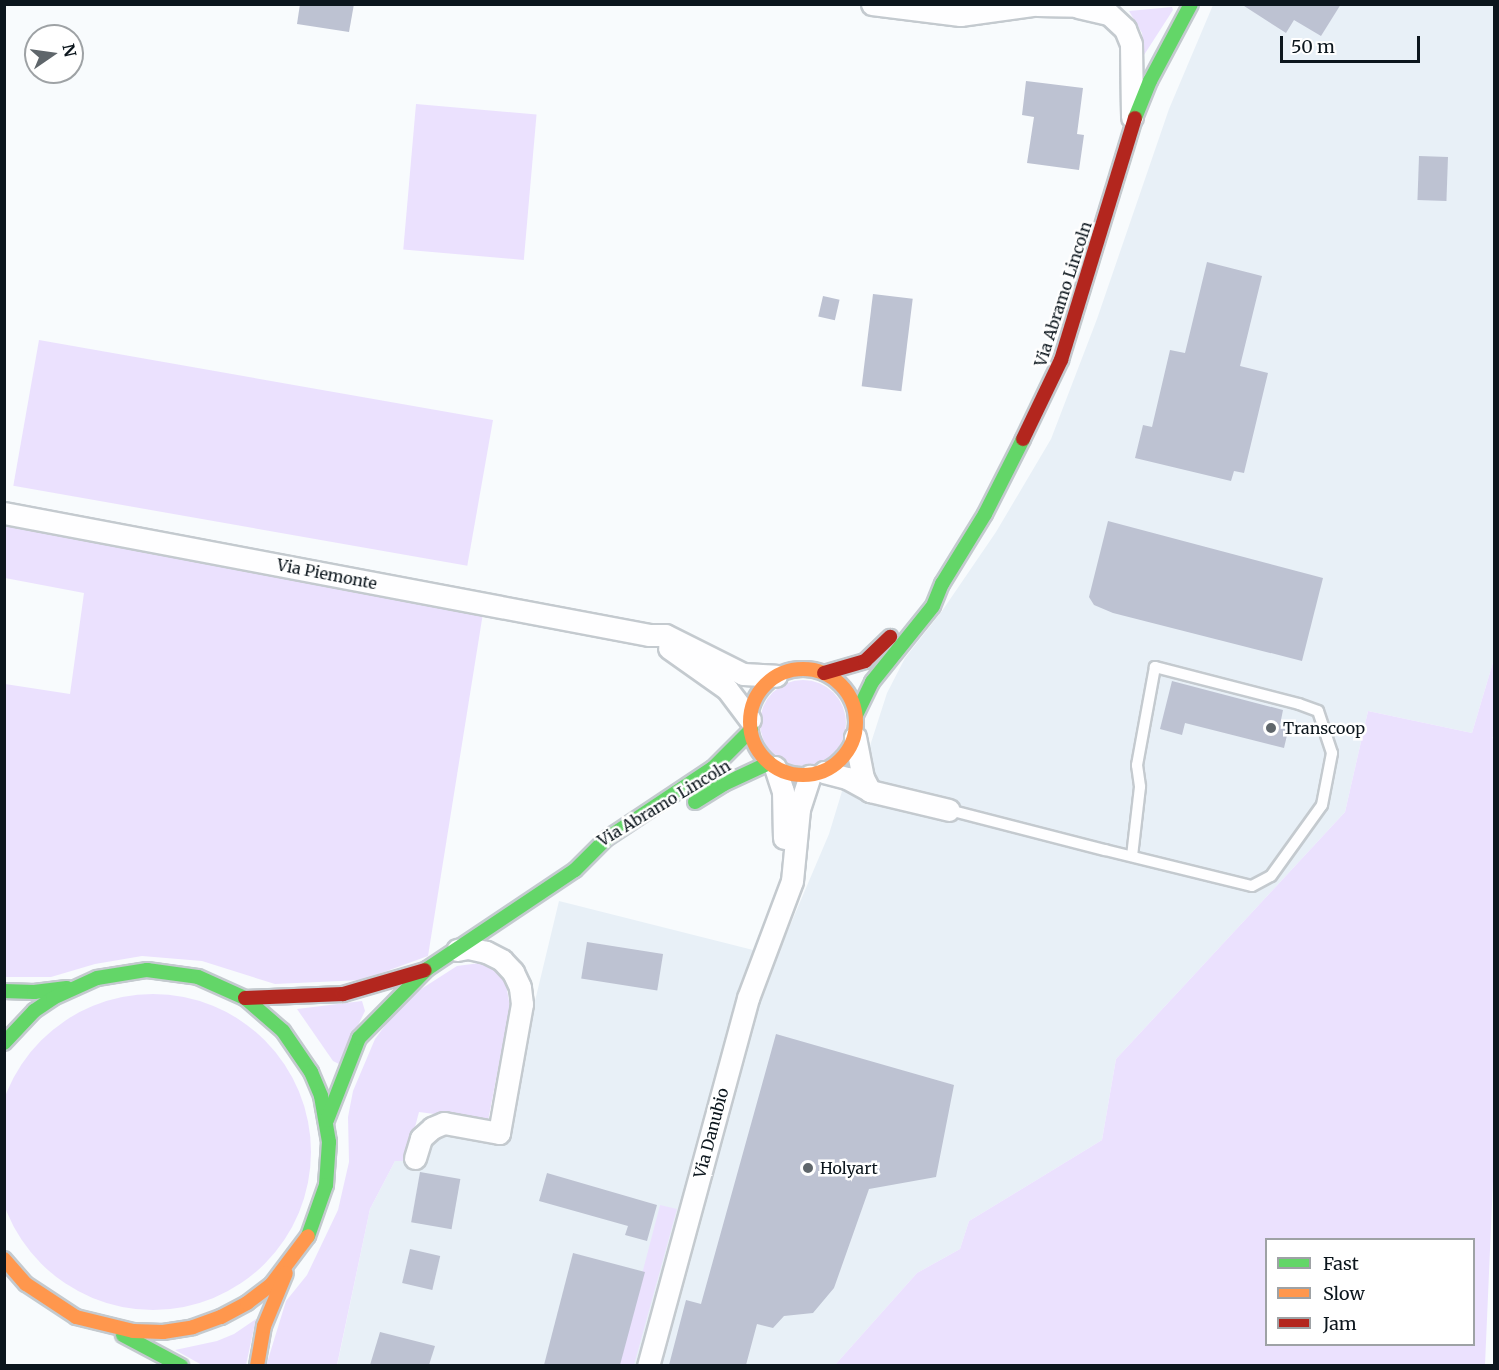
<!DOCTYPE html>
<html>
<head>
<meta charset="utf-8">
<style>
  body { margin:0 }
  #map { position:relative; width:1499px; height:1370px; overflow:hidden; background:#f8fbfd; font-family:Merriweather,serif }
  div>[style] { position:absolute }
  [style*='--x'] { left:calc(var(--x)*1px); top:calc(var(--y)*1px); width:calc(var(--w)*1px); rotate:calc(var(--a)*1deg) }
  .built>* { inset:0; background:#e8f0f7 }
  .green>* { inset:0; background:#ebe1fe; transform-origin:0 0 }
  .round { border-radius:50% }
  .building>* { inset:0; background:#bdc2d2; transform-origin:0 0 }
  .roads { filter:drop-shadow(2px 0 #c4cacf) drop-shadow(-2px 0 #c4cacf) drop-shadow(0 2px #c4cacf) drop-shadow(0 -2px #c4cacf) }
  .lane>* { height:10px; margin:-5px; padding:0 5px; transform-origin:5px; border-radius:5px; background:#fefeff }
  .street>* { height:21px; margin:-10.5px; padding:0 10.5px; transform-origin:10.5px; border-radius:10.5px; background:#fefeff }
  .fast>* { height:14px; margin:-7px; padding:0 7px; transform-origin:7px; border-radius:7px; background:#63d668 }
  .slow>* { height:14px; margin:-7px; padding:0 7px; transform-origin:7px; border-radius:7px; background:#ff974d }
  .slow>.ring { margin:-7px; padding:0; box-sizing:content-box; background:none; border:14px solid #ff974d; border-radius:50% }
  .jam>* { height:14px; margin:-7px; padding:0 7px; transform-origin:7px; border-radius:7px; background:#b3261e }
  .dots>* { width:16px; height:16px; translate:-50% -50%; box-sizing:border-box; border:3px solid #fff; border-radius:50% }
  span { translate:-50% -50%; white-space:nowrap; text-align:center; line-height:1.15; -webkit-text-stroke:5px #fff; paint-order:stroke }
  .street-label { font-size:16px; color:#0c161d }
  .poi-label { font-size:16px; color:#0c161d }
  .left { translate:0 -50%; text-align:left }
  .frame { position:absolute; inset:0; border:6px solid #0c161d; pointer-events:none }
  .legend { position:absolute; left:1265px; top:1238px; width:210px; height:108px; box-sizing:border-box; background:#fff; border:2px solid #9ea2a5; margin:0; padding:8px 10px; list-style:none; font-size:18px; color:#0c161d }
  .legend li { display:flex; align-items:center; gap:12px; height:30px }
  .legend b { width:30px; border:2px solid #9ea2a5 }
  .north { position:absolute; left:24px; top:24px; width:60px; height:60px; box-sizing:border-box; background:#fff; border:2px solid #9ea2a5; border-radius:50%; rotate:77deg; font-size:16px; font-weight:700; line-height:24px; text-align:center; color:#0c161d }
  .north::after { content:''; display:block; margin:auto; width:21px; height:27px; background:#5f666b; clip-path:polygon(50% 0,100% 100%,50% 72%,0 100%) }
  .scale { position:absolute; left:1280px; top:36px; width:140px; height:27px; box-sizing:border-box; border:3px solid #0c161d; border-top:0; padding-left:8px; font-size:18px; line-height:21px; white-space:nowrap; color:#0c161d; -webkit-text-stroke:4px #fff; paint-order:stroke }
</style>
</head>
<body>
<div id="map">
  <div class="built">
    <i style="clip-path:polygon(1213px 5px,1494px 5px,1494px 659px,1472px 733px,1368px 711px,1345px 812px,1116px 1059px,1102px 1140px,969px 1221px,960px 1249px,917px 1273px,835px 1365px,337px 1366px,370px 1209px,395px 1161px,421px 1121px,498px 1133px,522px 1004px,535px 1001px,559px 901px,777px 956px,829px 834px,843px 788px,869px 749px,887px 693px,905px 658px,942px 611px,996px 532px,1051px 439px,1097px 319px,1169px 109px)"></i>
  </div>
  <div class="green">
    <i style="clip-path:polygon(1172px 7px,1173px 10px,1144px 55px,1142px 33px,1129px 11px)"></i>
    <i style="left:416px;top:104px;width:121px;height:146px;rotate:5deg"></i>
    <i style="left:39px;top:340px;width:461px;height:148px;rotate:10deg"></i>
    <i style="clip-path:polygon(4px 523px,483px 613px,428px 956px,362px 980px,275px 984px,202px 961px,142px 956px,95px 964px,51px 977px,5px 977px,5px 684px,70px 694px,84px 593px,5px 578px)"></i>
    <i style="clip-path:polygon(evenodd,1494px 659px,1494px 734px,1492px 739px,1494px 736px,1494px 1158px,1485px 1365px,835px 1365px,917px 1273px,960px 1249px,969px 1221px,1102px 1140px,1116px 1059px,1345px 812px,1368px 711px,1472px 733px,1494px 659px,1266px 1240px,1474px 1240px,1474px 1344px,1266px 1344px,1266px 1240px)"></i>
    <i class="round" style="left:760px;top:680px;width:86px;height:86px"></i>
    <i style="clip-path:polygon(480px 963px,497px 972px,506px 984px,510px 1007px,488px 1121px,419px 1112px,406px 1161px,395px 1161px,370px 1209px,337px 1365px,266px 1366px,286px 1301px,307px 1275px,338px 1210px,349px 1162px,348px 1117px,353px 1091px,375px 1039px,404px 1000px,457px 966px)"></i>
    <i class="round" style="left:-5px;top:994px;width:316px;height:316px"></i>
    <i style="clip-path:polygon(362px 1001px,365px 1011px,339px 1064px,333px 1061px,297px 1009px)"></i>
    <i style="clip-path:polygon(660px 1205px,677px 1209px,634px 1365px,618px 1366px)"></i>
    <i style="clip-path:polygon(256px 1319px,246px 1365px,202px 1365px,175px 1350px,217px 1341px,234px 1334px)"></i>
  </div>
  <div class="building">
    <i style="clip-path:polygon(300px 4px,354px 4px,349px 32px,297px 24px)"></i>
    <i style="clip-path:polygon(1241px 4px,1341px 4px,1321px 36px,1294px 20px,1286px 33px)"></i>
    <i style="clip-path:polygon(1026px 81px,1083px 88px,1077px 134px,1084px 135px,1079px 170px,1027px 163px,1034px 117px,1022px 115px)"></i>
    <i style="left:1419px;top:156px;width:29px;height:44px;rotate:2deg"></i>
    <i style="clip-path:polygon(1207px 262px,1262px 276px,1240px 366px,1268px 373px,1244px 473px,1234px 471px,1231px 481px,1135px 458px,1143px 425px,1152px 427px,1170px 350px,1185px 353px)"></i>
    <i style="left:873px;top:294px;width:40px;height:93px;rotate:7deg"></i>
    <i style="left:823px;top:296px;width:17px;height:21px;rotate:13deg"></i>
    <i style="clip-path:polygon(1108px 521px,1323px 578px,1302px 661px,1113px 613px,1094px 605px,1089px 597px)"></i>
    <i style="clip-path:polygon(1172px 681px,1283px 710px,1280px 725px,1288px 731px,1284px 748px,1185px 723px,1182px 735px,1160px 729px)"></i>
    <i style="left:587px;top:942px;width:77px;height:37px;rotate:9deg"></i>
    <i style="clip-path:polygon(776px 1034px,954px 1085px,936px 1177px,869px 1189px,834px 1288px,813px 1313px,784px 1316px,773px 1328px,757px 1324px,746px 1365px,669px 1365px,686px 1300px,701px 1304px)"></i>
    <i style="left:420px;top:1172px;width:41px;height:51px;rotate:10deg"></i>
    <i style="clip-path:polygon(547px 1173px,657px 1205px,647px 1241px,625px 1235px,628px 1226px,539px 1201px)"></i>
    <i style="left:410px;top:1249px;width:31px;height:35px;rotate:13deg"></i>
    <i style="clip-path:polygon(573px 1253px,645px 1272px,620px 1365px,544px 1365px)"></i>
    <i style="clip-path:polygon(380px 1332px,435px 1346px,429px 1365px,370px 1365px)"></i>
  </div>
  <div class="roads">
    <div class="lane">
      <i style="--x:949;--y:810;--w:161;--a:14.4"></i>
      <i style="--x:1105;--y:850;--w:151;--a:13.8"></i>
      <i style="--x:1252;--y:886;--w:21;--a:-28"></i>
      <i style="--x:1271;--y:876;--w:87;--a:-54.3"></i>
      <i style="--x:1322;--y:805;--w:53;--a:-79.1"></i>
      <i style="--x:1332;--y:753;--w:44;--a:-108.4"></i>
      <i style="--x:1318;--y:711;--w:20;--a:-160"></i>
      <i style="--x:1299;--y:704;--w:149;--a:-165.6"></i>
      <i style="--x:1155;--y:667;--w:100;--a:100.4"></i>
      <i style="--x:1137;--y:765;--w:22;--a:82"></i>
      <i style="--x:1140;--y:787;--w:69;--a:96.6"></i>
    </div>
    <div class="street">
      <i style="--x:872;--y:4;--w:89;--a:7.1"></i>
      <i style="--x:960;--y:15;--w:80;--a:-7.9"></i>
      <i style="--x:1037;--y:5;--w:54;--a:1.1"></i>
      <i style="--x:1078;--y:7;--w:32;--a:13"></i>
      <i style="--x:1109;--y:14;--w:22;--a:43"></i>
      <i style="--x:1125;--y:29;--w:16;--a:68"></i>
      <i style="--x:1131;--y:44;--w:73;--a:89.2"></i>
      <i style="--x:4;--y:513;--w:656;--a:10.71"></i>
      <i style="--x:649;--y:635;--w:16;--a:0"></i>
      <i style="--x:665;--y:635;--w:87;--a:26.6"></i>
      <i style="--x:743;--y:674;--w:33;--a:3"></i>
      <i style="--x:669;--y:648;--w:71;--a:35.3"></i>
      <i style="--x:727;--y:689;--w:38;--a:53"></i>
      <i style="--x:855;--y:737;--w:42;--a:79"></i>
      <i style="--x:863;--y:778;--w:15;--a:62"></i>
      <i style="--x:775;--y:767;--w:25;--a:72"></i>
      <i style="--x:783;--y:791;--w:47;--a:88.8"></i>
      <i style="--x:824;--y:772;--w:24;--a:15"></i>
      <i style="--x:847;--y:778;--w:26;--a:29"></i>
      <i style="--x:870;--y:791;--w:81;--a:13.5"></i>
      <i style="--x:415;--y:1158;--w:21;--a:-73"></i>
      <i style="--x:421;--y:1138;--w:15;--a:-42"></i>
      <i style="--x:432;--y:1128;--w:13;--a:-23"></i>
      <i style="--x:444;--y:1123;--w:56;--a:10.3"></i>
      <i style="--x:499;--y:1133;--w:131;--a:-79.9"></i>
      <i style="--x:522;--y:1004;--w:17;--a:-97"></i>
      <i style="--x:520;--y:987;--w:17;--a:-115"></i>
      <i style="--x:513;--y:972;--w:16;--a:-133"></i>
      <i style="--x:502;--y:960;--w:18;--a:-153"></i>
      <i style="--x:486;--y:952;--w:18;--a:-167"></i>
      <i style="--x:468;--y:948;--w:11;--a:170"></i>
      <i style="--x:648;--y:1366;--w:381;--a:-74.8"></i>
      <i style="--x:748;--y:998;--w:125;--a:-69.4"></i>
      <i style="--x:792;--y:881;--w:72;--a:-84.4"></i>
      <i style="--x:799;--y:809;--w:35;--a:-72"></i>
    </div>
    <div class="fast">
      <i style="--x:1135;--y:118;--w:40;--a:-68"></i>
      <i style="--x:1150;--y:81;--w:87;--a:-62"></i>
      <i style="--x:856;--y:715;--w:37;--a:-64"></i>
      <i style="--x:872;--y:682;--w:97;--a:-51.2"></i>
      <i style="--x:933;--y:606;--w:24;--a:-68"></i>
      <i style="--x:942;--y:584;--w:82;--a:-58.4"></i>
      <i style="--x:985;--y:514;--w:84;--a:-63.1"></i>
      <i style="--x:695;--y:802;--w:34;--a:-32"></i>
      <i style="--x:724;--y:784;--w:50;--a:-25"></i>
      <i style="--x:4;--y:991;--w:30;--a:2"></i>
      <i style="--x:34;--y:992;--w:33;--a:-7"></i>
      <i style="--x:4;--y:1043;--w:44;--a:-46.8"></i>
      <i style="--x:34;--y:1011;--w:23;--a:-34"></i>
      <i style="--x:53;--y:998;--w:48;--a:-24.4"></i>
      <i style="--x:97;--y:978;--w:51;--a:-9.1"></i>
      <i style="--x:147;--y:970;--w:51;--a:7.8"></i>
      <i style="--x:198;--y:977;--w:51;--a:24.1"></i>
      <i style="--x:245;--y:998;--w:50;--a:41"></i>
      <i style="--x:283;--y:1031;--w:50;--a:55.7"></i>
      <i style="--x:311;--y:1072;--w:26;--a:67"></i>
      <i style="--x:321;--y:1096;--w:47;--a:80.1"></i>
      <i style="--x:329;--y:1142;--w:43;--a:94"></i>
      <i style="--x:326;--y:1185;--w:54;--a:109.4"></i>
      <i style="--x:327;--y:1120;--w:88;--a:-68.7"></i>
      <i style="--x:359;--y:1038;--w:97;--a:-45.4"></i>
      <i style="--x:427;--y:969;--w:178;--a:-33.8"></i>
      <i style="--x:575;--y:870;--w:44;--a:-45"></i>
      <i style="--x:606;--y:839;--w:128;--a:-33.6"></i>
      <i style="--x:713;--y:768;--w:54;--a:-45"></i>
      <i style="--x:123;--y:1335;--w:66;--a:28.1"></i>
    </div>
    <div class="slow">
      <i class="ring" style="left:750px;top:669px;width:92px;height:92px"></i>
      <i style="--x:4;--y:1259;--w:33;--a:49"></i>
      <i style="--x:26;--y:1284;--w:60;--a:33.4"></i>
      <i style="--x:76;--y:1317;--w:59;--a:13.8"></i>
      <i style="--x:133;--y:1331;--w:30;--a:2"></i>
      <i style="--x:163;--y:1332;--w:30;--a:-9"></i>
      <i style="--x:193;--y:1327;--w:30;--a:-20"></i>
      <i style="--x:221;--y:1317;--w:30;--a:-28"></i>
      <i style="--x:247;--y:1303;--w:30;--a:-37"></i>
      <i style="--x:271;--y:1285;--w:61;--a:-52.9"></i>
      <i style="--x:257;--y:1366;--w:41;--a:-80.1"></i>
      <i style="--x:264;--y:1326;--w:57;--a:-67.5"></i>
    </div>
    <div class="jam">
      <i style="--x:1023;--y:439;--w:88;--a:-64.3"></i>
      <i style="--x:1061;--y:360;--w:253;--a:-73"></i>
      <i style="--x:824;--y:673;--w:43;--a:-16.3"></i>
      <i style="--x:865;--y:661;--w:35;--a:-44"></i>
      <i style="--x:245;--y:998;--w:98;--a:-2.3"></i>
      <i style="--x:343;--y:994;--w:85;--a:-16.3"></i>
    </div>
  </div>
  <div class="dots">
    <i style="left:1271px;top:728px;background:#5f666b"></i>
    <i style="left:808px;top:1168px;background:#5f666b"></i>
  </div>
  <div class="street-label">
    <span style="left:1063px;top:294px;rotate:-72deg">Via Abramo Lincoln</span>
    <span style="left:327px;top:574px;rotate:11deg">Via Piemonte</span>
    <span style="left:664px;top:803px;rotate:-31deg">Via Abramo Lincoln</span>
    <span style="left:711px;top:1133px;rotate:-75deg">Via Danubio</span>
  </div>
  <div class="poi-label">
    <span class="left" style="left:1283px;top:728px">Transcoop</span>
    <span class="left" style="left:820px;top:1168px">Holyart</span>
  </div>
  <div class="frame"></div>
  <ul class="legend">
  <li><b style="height:8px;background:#63d668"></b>Fast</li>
  <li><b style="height:8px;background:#ff974d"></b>Slow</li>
  <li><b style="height:8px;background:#b3261e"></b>Jam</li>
  </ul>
  <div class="north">N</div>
  <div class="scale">50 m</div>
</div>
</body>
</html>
